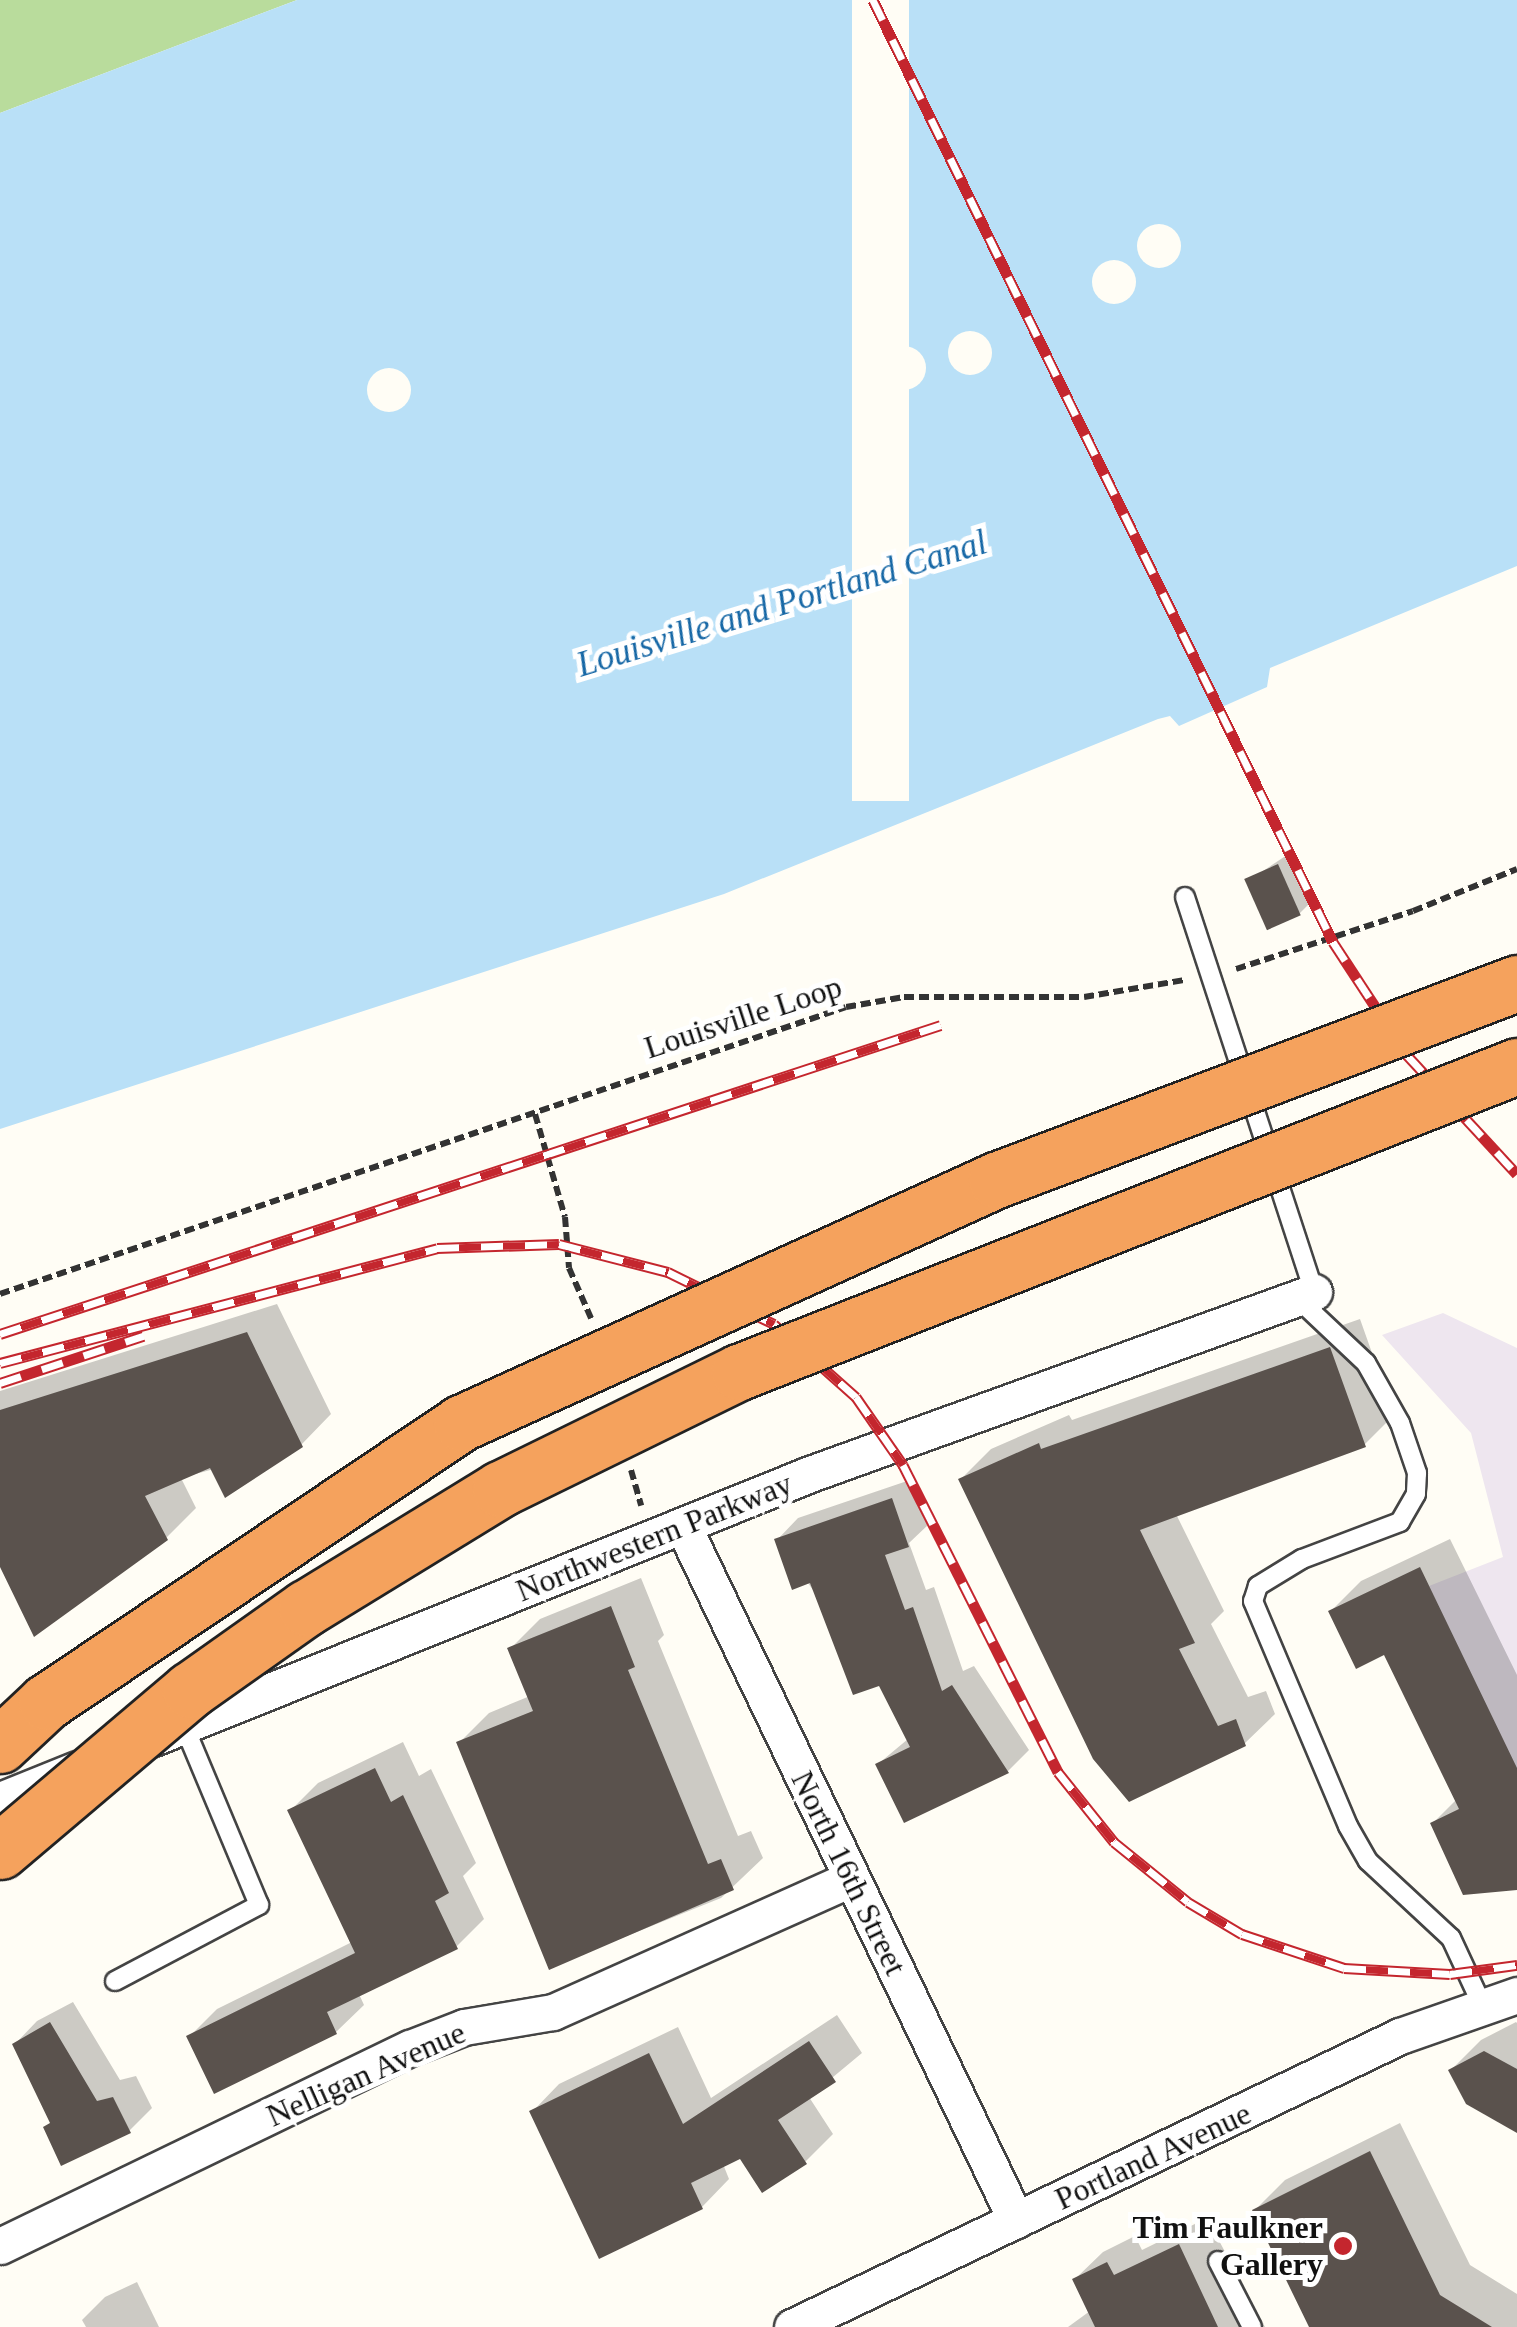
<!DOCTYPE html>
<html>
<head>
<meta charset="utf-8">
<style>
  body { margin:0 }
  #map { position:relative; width:1517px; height:2327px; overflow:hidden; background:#fffdf5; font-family:"Times New Roman",serif }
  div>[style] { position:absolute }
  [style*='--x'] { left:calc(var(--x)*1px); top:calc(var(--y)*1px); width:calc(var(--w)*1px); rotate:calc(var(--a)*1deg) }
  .industrial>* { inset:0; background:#eee6ef }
  .forest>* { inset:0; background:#b9dc9c }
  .water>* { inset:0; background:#b9e0f7 }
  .pier>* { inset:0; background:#fffdf5; transform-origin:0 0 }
  .round { border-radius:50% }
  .shadow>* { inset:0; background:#0003 }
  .building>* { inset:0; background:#5a524d; transform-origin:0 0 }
  .path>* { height:6px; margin-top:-3px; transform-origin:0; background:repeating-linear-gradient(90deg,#333 0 10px,transparent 0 15px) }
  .roads { filter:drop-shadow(2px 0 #444) drop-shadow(-2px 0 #444) drop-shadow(0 2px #444) drop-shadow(0 -2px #444) }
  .service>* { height:18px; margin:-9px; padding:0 9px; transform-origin:9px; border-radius:9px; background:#fff }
  .minor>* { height:35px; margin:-17.5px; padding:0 17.5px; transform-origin:17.5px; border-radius:17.5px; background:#fff }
  .rail>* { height:11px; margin-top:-5.5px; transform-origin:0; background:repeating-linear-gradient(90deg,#fff 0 22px,#c4262e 0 44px); box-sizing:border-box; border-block:2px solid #c4262e }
  .bridges { filter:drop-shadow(2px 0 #222) drop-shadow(-2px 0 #222) drop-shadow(0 2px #222) drop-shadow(0 -2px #222) }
  .motorway-bridge>* { height:55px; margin:-27.5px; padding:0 27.5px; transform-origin:27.5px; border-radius:27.5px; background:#f5a25d }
  .dots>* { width:28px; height:28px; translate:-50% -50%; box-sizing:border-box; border:5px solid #fff; border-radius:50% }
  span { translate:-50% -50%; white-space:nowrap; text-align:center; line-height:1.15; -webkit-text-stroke:10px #fff; paint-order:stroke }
  .street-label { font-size:32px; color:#111 }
  .poi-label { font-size:32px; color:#111; font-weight:700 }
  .right { translate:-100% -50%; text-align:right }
  .water-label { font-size:35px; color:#1768a6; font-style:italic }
</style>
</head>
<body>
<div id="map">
  <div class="industrial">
    <i style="clip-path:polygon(1443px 1313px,1517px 1348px,1517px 1771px,1429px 1586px,1503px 1557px,1471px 1433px,1382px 1335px)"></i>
  </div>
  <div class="forest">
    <i style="clip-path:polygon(0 0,297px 0,0 113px)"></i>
  </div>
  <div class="water">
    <i style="clip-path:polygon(297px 0,1517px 0,1517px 566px,1270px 668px,1267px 687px,1179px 726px,1170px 716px,1158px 719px,724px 894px,0 1129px,0 113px)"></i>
  </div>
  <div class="pier">
    <i style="left:852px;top:0;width:57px;height:801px"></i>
    <i class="round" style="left:1137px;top:224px;width:44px;height:44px"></i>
    <i class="round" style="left:1092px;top:260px;width:44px;height:44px"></i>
    <i class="round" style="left:948px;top:331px;width:44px;height:44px"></i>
    <i class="round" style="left:882px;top:346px;width:44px;height:44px"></i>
    <i class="round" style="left:367px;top:368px;width:44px;height:44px"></i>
  </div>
  <div class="shadow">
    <i style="clip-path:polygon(1293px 851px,1315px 898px,1300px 913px,1248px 881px)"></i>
    <i style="clip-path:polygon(277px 1304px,331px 1414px,301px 1445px,181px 1478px,196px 1508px,166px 1538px,0 1561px,0 1391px)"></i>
    <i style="clip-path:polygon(1360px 1319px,1394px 1415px,1364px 1445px,1176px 1514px,1224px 1611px,1211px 1624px,1248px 1697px,1266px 1691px,1275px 1714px,1244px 1744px,1130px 1799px,961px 1479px,991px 1449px,1069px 1415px,1072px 1420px)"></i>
    <i style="clip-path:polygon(913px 1479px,929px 1524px,909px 1543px,926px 1590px,934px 1587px,963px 1671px,974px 1666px,1029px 1750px,1008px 1771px,906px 1819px,878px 1764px,908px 1739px,880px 1683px,777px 1540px,798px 1518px)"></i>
    <i style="clip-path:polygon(1450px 1539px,1517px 1675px,1517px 1887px,1433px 1823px,1457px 1799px,1386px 1652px,1331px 1611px,1361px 1581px)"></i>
    <i style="clip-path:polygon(641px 1578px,664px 1635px,658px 1641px,738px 1836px,751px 1831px,763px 1858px,721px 1898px,550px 1967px,459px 1743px,489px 1713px,530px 1696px,510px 1649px,540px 1619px)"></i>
    <i style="clip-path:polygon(403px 1742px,419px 1776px,431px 1769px,476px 1863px,463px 1876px,484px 1919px,456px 1947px,359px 1994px,364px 2005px,336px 2032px,189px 2037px,217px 2009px,352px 1942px,290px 1811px,318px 1783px)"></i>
    <i style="clip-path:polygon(73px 2002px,120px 2080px,136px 2076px,152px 2108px,129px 2131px,52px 2122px,15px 2044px,37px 2021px)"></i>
    <i style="clip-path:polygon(837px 2015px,862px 2053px,809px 2097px,833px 2134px,805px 2162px,741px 2156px,723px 2164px,729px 2179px,702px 2207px,532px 2112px,559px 2084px,678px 2027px,711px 2098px)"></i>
    <i style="clip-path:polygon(1516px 2022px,1517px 2023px,1517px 2130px,1451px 2070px,1481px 2040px)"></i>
    <i style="clip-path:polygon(1400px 2123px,1470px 2265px,1517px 2294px,1517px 2327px,1312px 2327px,1255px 2210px,1285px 2180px)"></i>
    <i style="clip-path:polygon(1207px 2218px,1265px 2327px,1068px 2327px,1090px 2311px,1075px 2279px,1103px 2252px,1135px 2236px,1142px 2250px)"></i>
    <i style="clip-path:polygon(137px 2282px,159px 2327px,86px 2327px,82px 2320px,105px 2297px)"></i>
  </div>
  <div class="building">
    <i style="left:1278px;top:864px;width:56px;height:37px;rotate:66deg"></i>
    <i style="clip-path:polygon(247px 1332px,303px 1447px,225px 1498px,210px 1468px,145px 1496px,168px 1540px,34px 1637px,0 1567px,0 1410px)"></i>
    <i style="clip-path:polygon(1330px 1347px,1366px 1447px,1140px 1530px,1195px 1643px,1179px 1649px,1218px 1726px,1236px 1719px,1246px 1746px,1129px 1802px,1093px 1759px,958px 1479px,1039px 1443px,1041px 1449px)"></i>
    <i style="clip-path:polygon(892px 1498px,909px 1547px,885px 1555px,905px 1610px,913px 1607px,942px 1691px,952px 1685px,1009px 1773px,904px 1823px,875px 1764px,910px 1747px,879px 1686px,853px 1695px,810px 1583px,792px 1590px,774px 1539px)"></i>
    <i style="clip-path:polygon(1420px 1567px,1517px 1768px,1517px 1890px,1463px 1895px,1430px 1823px,1459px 1809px,1384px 1655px,1356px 1669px,1328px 1611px)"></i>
    <i style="clip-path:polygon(611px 1606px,635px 1667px,628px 1670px,708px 1864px,721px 1859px,734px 1890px,549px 1970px,456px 1742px,533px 1711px,507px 1648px)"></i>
    <i style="clip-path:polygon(375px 1768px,391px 1802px,403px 1795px,449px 1893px,435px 1901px,458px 1949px,327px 2012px,337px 2034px,214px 2094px,186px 2036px,355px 1953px,287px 1810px)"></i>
    <i style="clip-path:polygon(50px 2022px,97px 2101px,113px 2097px,131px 2133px,61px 2166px,43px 2127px,50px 2123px,12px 2044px)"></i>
    <i style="clip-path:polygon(809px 2041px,836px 2082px,778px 2120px,807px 2164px,762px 2193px,740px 2159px,691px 2183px,703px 2209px,599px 2259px,529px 2111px,649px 2053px,683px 2124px)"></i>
    <i style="clip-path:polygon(1484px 2051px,1517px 2069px,1517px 2133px,1466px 2104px,1448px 2070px)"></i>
    <i style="clip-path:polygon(1370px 2151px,1440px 2295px,1492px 2327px,1309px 2327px,1252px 2210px)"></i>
    <i style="clip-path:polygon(1179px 2244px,1218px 2327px,1095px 2327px,1072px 2279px,1107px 2262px,1114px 2275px)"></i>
  </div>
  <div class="path">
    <i style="--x:1236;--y:969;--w:186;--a:-18.1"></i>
    <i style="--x:1413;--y:911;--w:112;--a:-22"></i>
    <i style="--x:535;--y:1114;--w:107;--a:73.8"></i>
    <i style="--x:565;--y:1217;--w:51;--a:85.5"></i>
    <i style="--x:569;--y:1268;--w:55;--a:66.3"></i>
    <i style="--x:0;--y:1294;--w:893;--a:-18.74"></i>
    <i style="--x:846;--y:1007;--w:59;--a:-9.8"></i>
    <i style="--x:904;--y:997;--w:180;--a:0"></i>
    <i style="--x:1084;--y:997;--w:101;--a:-9.6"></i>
    <i style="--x:631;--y:1470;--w:37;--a:74"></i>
  </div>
  <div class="roads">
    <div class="service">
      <i style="--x:1185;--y:897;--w:416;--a:71.9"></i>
      <i style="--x:1297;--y:1298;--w:95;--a:43.3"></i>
      <i style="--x:1366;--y:1363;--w:69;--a:60.5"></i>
      <i style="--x:1400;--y:1423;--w:53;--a:71.2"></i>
      <i style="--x:1417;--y:1473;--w:21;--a:93"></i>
      <i style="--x:1416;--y:1494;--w:32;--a:120"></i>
      <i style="--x:1400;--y:1522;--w:105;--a:159.3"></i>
      <i style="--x:1302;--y:1559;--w:52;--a:148.5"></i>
      <i style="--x:1258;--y:1586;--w:16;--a:108"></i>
      <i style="--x:1253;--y:1601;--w:244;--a:67.1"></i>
      <i style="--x:1348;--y:1826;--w:40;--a:60.3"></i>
      <i style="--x:1368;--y:1861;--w:113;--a:42.9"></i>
      <i style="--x:1451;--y:1938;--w:76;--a:65.1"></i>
      <i style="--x:115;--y:1981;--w:163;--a:-27.8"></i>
      <i style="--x:259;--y:1905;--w:194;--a:-112.7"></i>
      <i style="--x:1218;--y:2261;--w:74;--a:62.7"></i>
    </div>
    <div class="minor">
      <i style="--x:683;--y:1526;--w:770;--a:64.37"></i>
      <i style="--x:153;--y:1738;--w:708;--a:-21.89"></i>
      <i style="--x:810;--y:1474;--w:536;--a:-19.86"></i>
      <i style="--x:0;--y:1800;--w:83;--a:-21.9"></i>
      <i style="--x:0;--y:2246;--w:455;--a:-25.8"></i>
      <i style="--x:410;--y:2048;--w:58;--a:-21.3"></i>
      <i style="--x:464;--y:2027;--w:90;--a:-9.6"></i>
      <i style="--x:553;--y:2012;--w:326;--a:-24.1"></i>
      <i style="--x:792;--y:2327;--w:674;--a:-25.58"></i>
      <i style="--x:1400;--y:2036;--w:124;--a:-19.3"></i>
    </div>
  </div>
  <div class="rail">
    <i style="--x:873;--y:0;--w:1048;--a:63.97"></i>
    <i style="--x:1333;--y:942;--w:135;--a:56.8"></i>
    <i style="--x:1407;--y:1055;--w:162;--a:47.3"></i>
    <i style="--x:0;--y:1334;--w:990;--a:-18.18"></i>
    <i style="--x:0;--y:1363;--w:452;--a:-14.7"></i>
    <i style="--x:437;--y:1248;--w:122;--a:-1.9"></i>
    <i style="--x:559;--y:1244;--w:113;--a:14.4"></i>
    <i style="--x:668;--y:1272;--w:118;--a:26.1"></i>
    <i style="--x:774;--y:1324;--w:110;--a:41.7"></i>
    <i style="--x:856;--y:1397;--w:83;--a:55.3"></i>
    <i style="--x:903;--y:1465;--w:344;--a:63.2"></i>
    <i style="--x:1058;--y:1772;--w:90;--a:51.3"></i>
    <i style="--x:1114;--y:1842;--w:95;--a:39"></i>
    <i style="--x:1188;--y:1902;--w:63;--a:30.7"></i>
    <i style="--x:1242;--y:1934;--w:108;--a:18.4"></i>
    <i style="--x:1344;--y:1968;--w:106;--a:3.2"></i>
    <i style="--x:1450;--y:1974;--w:68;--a:-7.7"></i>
    <i style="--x:0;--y:1383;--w:151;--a:-18.2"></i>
  </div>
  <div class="bridges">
    <div class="motorway-bridge">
      <i style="--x:0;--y:1745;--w:63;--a:-43.1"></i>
      <i style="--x:46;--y:1702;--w:500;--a:-33.91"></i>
      <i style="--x:461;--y:1423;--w:588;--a:-24.43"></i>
      <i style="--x:996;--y:1180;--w:557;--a:-20.71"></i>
      <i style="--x:0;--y:1851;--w:249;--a:-40.3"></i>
      <i style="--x:190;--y:1690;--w:142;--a:-35.3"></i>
      <i style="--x:306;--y:1608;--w:228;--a:-31.5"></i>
      <i style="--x:500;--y:1489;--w:266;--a:-26.1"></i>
      <i style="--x:739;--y:1372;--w:836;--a:-21.47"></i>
    </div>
  </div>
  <div class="dots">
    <i style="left:1343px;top:2246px;background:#c4262e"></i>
  </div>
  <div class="street-label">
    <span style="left:743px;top:1017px;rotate:-18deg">Louisville Loop</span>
    <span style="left:654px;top:1537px;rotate:-22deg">Northwestern Parkway</span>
    <span style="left:849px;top:1873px;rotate:64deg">North 16th Street</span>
    <span style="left:366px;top:2074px;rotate:-24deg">Nelligan Avenue</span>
    <span style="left:1153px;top:2156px;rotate:-25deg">Portland Avenue</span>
  </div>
  <div class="poi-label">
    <span class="right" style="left:1323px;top:2246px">Tim Faulkner<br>Gallery</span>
  </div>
  <div class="water-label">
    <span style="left:782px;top:604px;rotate:-17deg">Louisville and Portland Canal</span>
  </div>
</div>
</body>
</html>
